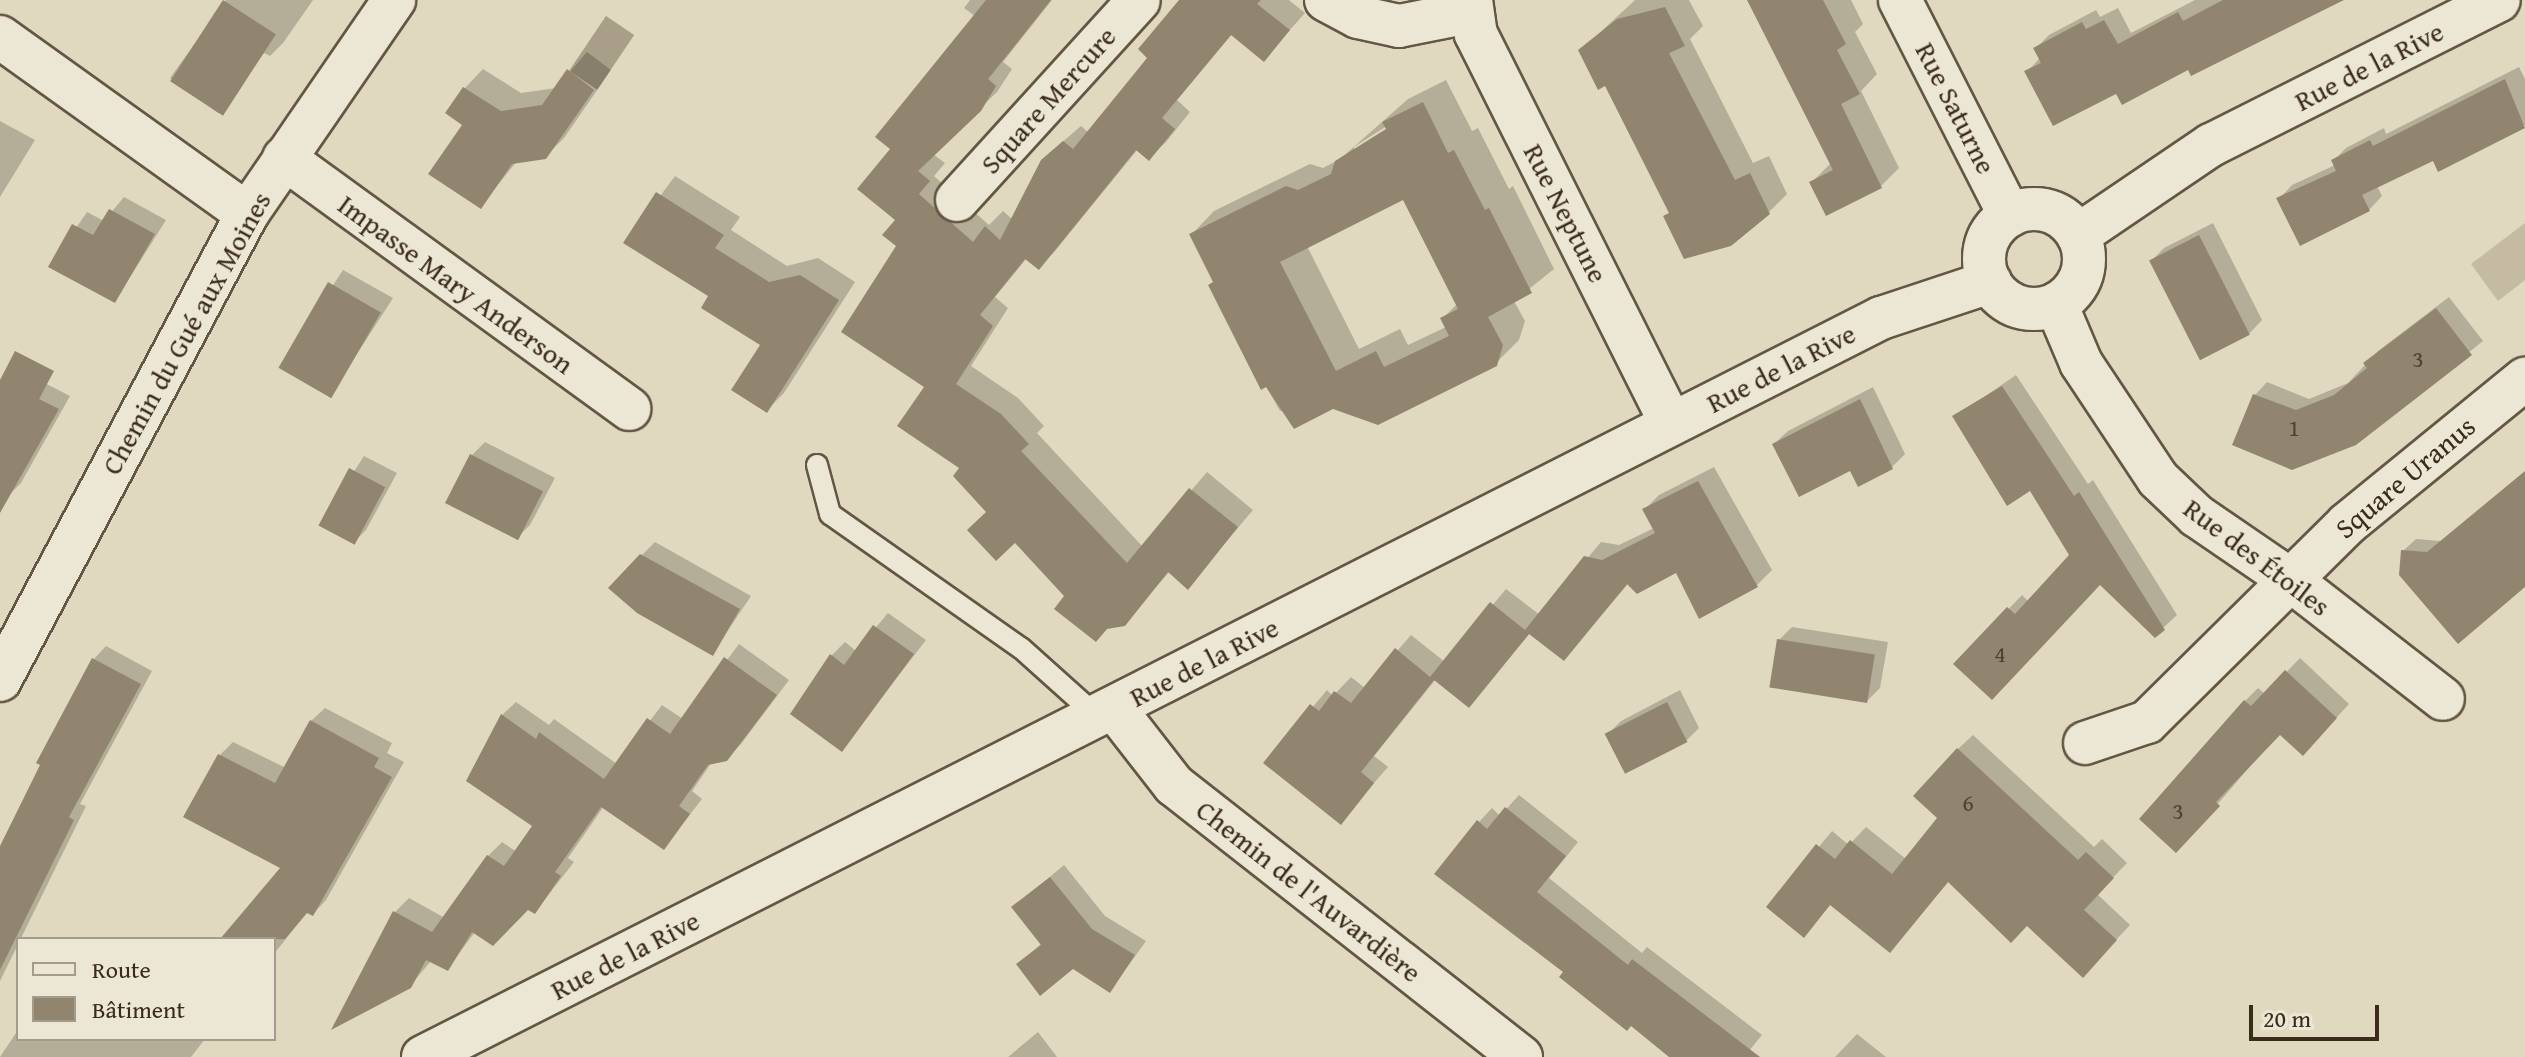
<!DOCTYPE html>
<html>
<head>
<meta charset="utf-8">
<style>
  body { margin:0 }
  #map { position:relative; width:2525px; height:1057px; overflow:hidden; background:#e1d9bf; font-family:"Gentium Book Plus",serif }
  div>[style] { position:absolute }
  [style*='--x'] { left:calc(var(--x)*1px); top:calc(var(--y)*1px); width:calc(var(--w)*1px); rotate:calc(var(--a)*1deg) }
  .green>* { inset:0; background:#c5bba3 }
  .water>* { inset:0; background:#a99e87; transform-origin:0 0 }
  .shadow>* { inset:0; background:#0003 }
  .building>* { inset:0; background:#918570; transform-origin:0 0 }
  .roads { filter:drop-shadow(2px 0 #645644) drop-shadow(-2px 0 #645644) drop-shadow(0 2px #645644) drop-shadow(0 -2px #645644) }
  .service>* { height:20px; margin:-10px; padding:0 10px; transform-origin:10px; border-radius:10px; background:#ece6d5 }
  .minor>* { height:42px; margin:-21px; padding:0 21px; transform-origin:21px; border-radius:21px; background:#ece6d5 }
  .minor>.ring { margin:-21px; padding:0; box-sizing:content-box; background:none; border:42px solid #ece6d5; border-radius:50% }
  span { translate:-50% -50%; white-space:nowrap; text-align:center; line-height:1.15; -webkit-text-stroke:6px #ece6d5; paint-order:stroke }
  .number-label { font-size:24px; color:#504230 }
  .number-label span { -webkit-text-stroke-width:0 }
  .street-label { font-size:28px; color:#3b2b1b }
  .legend { position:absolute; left:16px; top:937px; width:260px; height:104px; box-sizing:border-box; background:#ece6d5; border:2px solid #a59b8b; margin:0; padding:10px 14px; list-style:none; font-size:24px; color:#3b2b1b }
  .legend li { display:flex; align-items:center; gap:16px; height:40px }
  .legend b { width:40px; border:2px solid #a59b8b }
  .scale { position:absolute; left:2249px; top:1005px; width:130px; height:36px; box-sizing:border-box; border:4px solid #3b2b1b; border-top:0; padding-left:10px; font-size:24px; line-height:28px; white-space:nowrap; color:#3b2b1b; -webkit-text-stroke:6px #ece6d5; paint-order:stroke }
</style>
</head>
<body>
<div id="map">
  <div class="green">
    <i style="clip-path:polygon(2525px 223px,2525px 280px,2498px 301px,2471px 264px)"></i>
  </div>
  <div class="water">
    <i style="left:606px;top:16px;width:34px;height:66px;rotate:34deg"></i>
  </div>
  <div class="shadow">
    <i style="clip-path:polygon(226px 0,313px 0,283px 43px,270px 56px,264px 53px,218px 113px,170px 78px)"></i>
    <i style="clip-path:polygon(970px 0,1052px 0,1003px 62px,1012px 69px,997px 92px,933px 154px,945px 163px,934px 176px,989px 225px,1003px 211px,1013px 220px,1060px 144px,1081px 126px,1089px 133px,1150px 58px,1140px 49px,1181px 0,1289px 0,1305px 13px,1264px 59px,1233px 33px,1177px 100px,1190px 112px,1166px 142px,1149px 158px,1138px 149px,1055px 251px,1038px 268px,1027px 258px,995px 297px,1008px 308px,971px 366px,1018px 398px,1044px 426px,1037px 433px,1143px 547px,1207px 472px,1253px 510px,1188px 587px,1170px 571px,1124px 624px,1066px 596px,989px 511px,961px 467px,926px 387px,899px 245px,893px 149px,975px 16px,964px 8px)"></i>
    <i style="clip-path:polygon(1635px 0,1689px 0,1703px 26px,1690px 39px,1753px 163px,1769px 156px,1787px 194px,1769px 212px,1666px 216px,1671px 211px,1606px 83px,1581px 50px)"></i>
    <i style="clip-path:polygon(1749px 0,1851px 0,1863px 24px,1855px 32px,1877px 74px,1861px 91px,1899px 168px,1881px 186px,1812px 182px,1830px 164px)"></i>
    <i style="clip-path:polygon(2195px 0,2339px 0,2189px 68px,2117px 91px,2027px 72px,2040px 58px,2036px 48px,2049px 35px,2096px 10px,2100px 17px,2118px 8px,2131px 33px)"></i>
    <i style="clip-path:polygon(587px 52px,611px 70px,564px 138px,545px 157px,517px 161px,480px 207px,464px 124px,448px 112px,465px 88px,483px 69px,521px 93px,556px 88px)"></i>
    <i style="clip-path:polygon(2519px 67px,2525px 79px,2525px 125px,2439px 169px,2434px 159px,2377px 186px,2382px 196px,2369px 210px,2279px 199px,2292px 185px,2335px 165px,2333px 161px,2346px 148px,2384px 128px,2386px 134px)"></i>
    <i style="clip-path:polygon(evenodd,1446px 80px,1472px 131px,1478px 128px,1509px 189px,1513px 186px,1554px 269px,1514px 301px,1525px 321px,1519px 340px,1495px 364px,1333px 407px,1280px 411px,1220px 305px,1215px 281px,1191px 235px,1214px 211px,1310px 164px,1323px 168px,1340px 159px,1408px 99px,1446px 80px,1393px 122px,1395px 126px,1354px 152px,1354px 147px,1393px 122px,1446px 80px,1404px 197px,1457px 304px,1443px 318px,1446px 327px,1408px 345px,1400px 329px,1359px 349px,1307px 246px,1404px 197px)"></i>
    <i style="clip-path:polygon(0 121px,35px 140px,0 197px)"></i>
    <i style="clip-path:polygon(675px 176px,740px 217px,731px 230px,787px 266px,818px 258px,855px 282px,784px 393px,767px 410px,763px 344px,711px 295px,626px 242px)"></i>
    <i style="clip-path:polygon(124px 197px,166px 220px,115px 301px,50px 266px,87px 212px,104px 221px)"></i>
    <i style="clip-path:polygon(2213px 223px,2262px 320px,2249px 334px,2151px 261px,2164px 248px)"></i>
    <i style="clip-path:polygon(343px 270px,393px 298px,330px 396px,306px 326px)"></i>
    <i style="clip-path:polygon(2449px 297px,2483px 341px,2355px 444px,2255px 395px,2267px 382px,2309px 399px,2348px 383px,2378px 351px)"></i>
    <i style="clip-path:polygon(25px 373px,70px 396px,21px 483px,8px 496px,0 492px,0 407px)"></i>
    <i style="clip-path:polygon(2016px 375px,2088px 484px,2093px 480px,2177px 615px,2163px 628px,2101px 583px,1956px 664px,2022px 595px,2029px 602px,2072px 555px,2031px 488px,1955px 417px)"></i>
    <i style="clip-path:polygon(1873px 387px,1905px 454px,1892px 467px,1851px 469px,1774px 444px,1788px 431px)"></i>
    <i style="clip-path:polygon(485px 442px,555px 478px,530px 525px,517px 538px,472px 455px)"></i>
    <i style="clip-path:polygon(364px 456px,397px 473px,366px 530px,353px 543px,320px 524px)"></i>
    <i style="clip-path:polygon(1714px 467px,1772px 570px,1757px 585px,1700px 616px,1676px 571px,1629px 583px,1564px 659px,1531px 632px,1469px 706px,1436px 679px,1374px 756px,1388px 767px,1340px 822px,1266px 763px,1327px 690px,1333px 696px,1351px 677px,1365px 688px,1411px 635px,1445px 662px,1506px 589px,1540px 615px,1601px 542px,1619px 545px,1654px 528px,1644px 510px,1659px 495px)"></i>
    <i style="clip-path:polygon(2525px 473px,2525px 585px,2403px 551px,2416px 539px,2441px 541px)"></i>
    <i style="clip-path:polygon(655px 542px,751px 596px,712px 654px,642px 555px)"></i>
    <i style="clip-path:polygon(888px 613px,926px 640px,842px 749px,792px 714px,832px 655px,845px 642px,856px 651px)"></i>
    <i style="clip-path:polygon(1792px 627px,1888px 642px,1880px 688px,1867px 701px,1779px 640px)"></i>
    <i style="clip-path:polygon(739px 644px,789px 680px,741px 744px,726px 759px,712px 762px,692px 791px,702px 799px,664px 848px,604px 806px,568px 858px,574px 862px,535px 912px,528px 907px,475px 932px,448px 968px,431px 961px,410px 986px,336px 1025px,395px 912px,409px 898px,445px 918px,488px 856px,502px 842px,517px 852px,535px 825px,502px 715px,516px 702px,549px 725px,554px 719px,617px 764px,662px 705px,683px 719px)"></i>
    <i style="clip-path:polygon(106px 646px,152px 671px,80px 804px,86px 806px,0 981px,0 849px,94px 659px)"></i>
    <i style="clip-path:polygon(2300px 658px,2349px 704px,2316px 740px,2280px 732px,2189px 837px,2245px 701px,2258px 688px,2265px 694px)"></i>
    <i style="clip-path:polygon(1680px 690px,1699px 728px,1686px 741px,1608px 734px,1621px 721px)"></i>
    <i style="clip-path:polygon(325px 708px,392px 743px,387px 753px,404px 762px,326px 900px,313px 914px,308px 911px,274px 954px,274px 939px,223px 939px,283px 868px,219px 756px,233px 742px,286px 768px,311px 721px)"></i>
    <i style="clip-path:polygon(1973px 735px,2094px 847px,2102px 839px,2127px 863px,2097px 894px,2130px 925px,2097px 960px,1950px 880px,1890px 950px,1832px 903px,1804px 935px,1769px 907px,1832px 831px,1849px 845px,1866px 827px,1906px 859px,1940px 818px,1958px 749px)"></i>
    <i style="clip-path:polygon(1519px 795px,1578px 842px,1549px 878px,1642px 953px,1647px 947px,1762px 1035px,1744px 1057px,1672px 1057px,1566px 972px,1479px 822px,1492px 808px,1500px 816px)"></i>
    <i style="clip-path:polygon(1064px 865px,1105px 916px,1146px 941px,1110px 991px,1073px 967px,1018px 964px,1042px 943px,1014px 907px)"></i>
    <i style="clip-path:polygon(18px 1030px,18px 1039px,205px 1039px,191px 1057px,0 1057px)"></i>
    <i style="clip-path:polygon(1038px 1032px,1057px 1057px,1008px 1057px)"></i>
    <i style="clip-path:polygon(1857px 1034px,1886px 1057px,1835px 1057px)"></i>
  </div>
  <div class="building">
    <i style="left:223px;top:0;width:63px;height:97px;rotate:33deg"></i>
    <i style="clip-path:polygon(986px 0,1051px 0,988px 79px,996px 86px,981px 111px,918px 171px,930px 181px,919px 194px,973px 242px,985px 226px,1000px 240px,1041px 160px,1063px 141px,1073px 149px,1147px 58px,1138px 49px,1179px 0,1261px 0,1257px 4px,1290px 30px,1264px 62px,1231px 35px,1162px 118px,1175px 129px,1149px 161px,1136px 150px,1039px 270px,1025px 259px,980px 315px,993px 326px,956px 384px,1001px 414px,1029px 444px,1021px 451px,1127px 563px,1189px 488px,1238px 527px,1188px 590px,1168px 572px,1125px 626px,1107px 629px,1096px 642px,1054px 609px,1064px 596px,1015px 543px,996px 561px,967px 530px,986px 512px,953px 476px,959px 468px,897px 426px,924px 387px,841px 332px,896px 246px,882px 235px,895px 220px,857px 189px,890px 149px,875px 137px)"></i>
    <i style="clip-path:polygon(1747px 0,1823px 0,1846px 44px,1837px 50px,1860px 94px,1841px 104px,1882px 188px,1826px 216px,1809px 182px,1833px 170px)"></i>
    <i style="clip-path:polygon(2223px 0,2344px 0,2191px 76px,2188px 70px,2122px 105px,2116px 94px,2053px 126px,2024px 71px,2041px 63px,2033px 48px,2082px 22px,2086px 29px,2104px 20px,2118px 44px,2178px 12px,2183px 21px)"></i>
    <i style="clip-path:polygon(1665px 7px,1685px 46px,1669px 53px,1735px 180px,1750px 173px,1770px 214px,1731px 246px,1684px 259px,1663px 216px,1669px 213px,1605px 86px,1598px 90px,1578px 50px,1617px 19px)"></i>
    <i style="clip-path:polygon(567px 69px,594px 90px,546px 159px,512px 164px,481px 209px,428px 174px,462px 125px,445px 113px,463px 87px,501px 111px,542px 105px)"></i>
    <i style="clip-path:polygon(2505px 79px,2525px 128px,2438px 172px,2433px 161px,2362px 195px,2370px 211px,2300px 246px,2276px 198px,2336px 171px,2331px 160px,2370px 140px,2373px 146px)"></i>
    <i style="clip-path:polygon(evenodd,1423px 102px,1448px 153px,1454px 150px,1485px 210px,1489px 208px,1532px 293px,1488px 317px,1503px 345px,1497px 366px,1378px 425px,1333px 409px,1294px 429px,1266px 387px,1261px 390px,1208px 285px,1213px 282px,1189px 234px,1286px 186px,1298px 190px,1331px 174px,1335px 161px,1386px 129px,1382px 122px,1423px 102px,1403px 200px,1458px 309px,1440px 318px,1449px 336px,1384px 367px,1376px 351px,1336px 371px,1280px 262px,1403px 200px)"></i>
    <i style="clip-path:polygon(656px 192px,724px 235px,715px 248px,769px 282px,800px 275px,839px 300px,767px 413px,731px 390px,760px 345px,701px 308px,708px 296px,623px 243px)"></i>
    <i style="clip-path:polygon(109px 209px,155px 234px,115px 303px,48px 267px,72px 224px,93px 235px)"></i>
    <i style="left:2199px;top:235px;width:112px;height:56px;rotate:63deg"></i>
    <i style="left:328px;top:282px;width:61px;height:99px;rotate:30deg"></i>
    <i style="clip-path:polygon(2436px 308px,2472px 355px,2356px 445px,2292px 470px,2232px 445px,2253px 394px,2296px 410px,2334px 395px,2367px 368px,2363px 363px)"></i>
    <i style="clip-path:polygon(15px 351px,54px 371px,39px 399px,59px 409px,0 513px,0 380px)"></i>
    <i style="clip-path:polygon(2002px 386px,2074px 496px,2079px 492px,2165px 630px,2155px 638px,2100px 585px,1992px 700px,1953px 664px,2007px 607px,2015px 614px,2069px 555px,2030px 491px,2007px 506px,1952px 416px)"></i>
    <i style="clip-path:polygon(1860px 399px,1893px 469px,1858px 487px,1850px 471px,1799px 497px,1772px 444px)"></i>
    <i style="left:470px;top:454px;width:82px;height:55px;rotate:27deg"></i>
    <i style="left:349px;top:468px;width:41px;height:65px;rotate:28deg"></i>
    <i style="clip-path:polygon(2525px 471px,2525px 587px,2458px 644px,2399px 575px,2401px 550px,2427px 552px)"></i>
    <i style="clip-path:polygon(1698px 481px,1758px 587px,1699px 619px,1676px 573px,1637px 594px,1627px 584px,1564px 661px,1529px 634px,1469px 708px,1434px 680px,1361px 772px,1374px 783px,1341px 825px,1263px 763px,1310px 704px,1319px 711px,1334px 691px,1351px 703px,1395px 648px,1430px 677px,1490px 602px,1525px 630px,1584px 556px,1602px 560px,1655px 533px,1642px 509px)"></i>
    <i style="clip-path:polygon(640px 554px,740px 609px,713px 656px,637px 613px,608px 588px)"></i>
    <i style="clip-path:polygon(873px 625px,914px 654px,842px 752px,790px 714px,830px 654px,844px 665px)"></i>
    <i style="left:1777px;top:639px;width:99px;height:49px;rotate:9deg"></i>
    <i style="clip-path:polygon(724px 657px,777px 695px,727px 761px,708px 765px,679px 806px,690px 814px,664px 850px,601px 807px,555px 872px,561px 876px,535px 914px,528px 910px,493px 946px,472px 932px,448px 971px,426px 960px,411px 988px,331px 1030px,393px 911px,432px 932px,487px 855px,504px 866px,532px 826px,466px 781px,501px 714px,536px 739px,539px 732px,604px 779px,647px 718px,670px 734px)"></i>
    <i style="clip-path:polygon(92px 658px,141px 684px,69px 817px,74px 820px,0 970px,0 846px,40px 765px,36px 763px)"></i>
    <i style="clip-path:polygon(2285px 670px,2337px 718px,2303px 756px,2280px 735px,2216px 802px,2220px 806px,2176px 853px,2139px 819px,2244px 700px,2251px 706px)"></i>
    <i style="left:1667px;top:702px;width:45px;height:70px;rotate:63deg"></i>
    <i style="clip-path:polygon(310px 720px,379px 758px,374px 767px,392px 777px,313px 916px,307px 913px,285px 939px,220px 939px,280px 868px,183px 817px,218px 754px,275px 783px)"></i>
    <i style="clip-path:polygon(1957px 748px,2078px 860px,2086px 852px,2114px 878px,2084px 910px,2117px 940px,2083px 978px,2027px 926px,2011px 943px,1948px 882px,1890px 953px,1830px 905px,1804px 938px,1766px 907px,1816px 844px,1835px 859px,1850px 840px,1892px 874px,1937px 818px,1913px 796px)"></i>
    <i style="clip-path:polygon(1505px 807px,1566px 856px,1537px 892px,1628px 965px,1632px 959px,1760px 1057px,1669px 1057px,1631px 1026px,1627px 1031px,1559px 977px,1563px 972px,1434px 874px,1477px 820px,1487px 829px)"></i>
    <i style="clip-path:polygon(1050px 877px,1092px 929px,1135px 955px,1110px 993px,1073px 969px,1040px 996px,1016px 964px,1041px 945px,1011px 907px)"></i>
  </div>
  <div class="roads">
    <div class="service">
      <i style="--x:817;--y:465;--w:51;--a:75.1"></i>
      <i style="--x:830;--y:514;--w:233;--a:35.1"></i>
      <i style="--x:1021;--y:648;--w:103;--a:41.9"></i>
    </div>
    <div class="minor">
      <i style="--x:1326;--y:0;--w:36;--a:28"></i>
      <i style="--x:1358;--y:17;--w:42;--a:12.4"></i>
      <i style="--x:1399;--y:26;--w:72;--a:-11.2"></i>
      <i style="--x:1471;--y:0;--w:34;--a:82"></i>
      <i style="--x:1476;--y:34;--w:435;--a:63.4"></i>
      <i style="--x:1900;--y:0;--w:242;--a:63"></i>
      <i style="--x:0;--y:37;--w:304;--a:35.6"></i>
      <i style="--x:284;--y:158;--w:427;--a:36"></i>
      <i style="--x:957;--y:200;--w:270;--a:-47.7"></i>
      <i class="ring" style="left:1984px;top:209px;width:58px;height:58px"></i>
      <i style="--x:2078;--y:235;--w:161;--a:-34.1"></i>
      <i style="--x:2211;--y:145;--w:322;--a:-26.7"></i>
      <i style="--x:2056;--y:304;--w:64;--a:67"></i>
      <i style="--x:2081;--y:363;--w:139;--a:56.4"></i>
      <i style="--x:2158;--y:479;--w:54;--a:43.5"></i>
      <i style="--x:2197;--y:516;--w:112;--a:34.4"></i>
      <i style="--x:2289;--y:579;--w:195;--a:37.9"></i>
      <i style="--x:0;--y:680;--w:527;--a:-62.07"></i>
      <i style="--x:247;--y:214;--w:260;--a:-55.5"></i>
      <i style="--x:1114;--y:708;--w:98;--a:52.1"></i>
      <i style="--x:1174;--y:785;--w:441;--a:38.1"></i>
      <i style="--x:2085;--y:743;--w:65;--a:-18.7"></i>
      <i style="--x:2147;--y:722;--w:281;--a:-44.7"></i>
      <i style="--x:2347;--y:524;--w:230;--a:-39.2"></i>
      <i style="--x:423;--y:1057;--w:1635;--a:-26.88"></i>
      <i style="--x:1881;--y:318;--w:115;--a:-18.3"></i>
    </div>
  </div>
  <div class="number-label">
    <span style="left:2418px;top:359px">3</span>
    <span style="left:2294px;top:428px">1</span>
    <span style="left:2000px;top:654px">4</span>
    <span style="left:1968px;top:803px">6</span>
    <span style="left:2178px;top:811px">3</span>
  </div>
  <div class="street-label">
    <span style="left:2369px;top:66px;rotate:-27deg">Rue de la Rive</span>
    <span style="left:1048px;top:100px;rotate:-48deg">Square Mercure</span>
    <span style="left:1956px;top:108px;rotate:63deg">Rue Saturne</span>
    <span style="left:1566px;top:213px;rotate:63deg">Rue Neptune</span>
    <span style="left:456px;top:284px;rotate:36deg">Impasse Mary Anderson</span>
    <span style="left:186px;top:333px;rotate:-61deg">Chemin du Gué aux Moines</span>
    <span style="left:1781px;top:368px;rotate:-27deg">Rue de la Rive</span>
    <span style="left:2405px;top:477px;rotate:-40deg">Square Uranus</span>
    <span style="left:2257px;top:557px;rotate:37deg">Rue des Étoiles</span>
    <span style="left:1204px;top:662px;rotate:-27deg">Rue de la Rive</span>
    <span style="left:1309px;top:891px;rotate:38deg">Chemin de l'Auvardière</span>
    <span style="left:625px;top:955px;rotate:-27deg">Rue de la Rive</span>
  </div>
  <ul class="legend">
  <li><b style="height:10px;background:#ece6d5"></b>Route</li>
  <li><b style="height:22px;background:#918570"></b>Bâtiment</li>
  </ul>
  <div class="scale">20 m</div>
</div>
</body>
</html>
